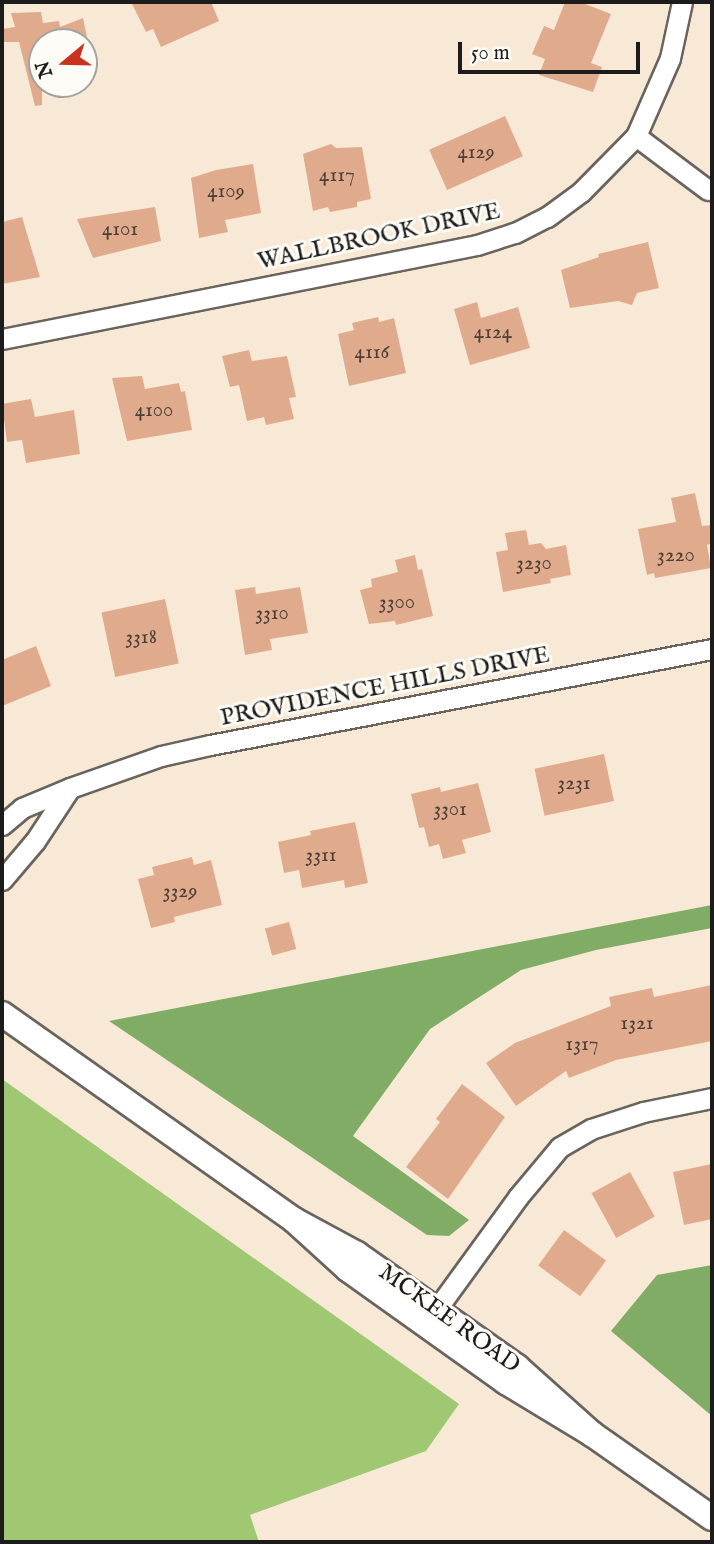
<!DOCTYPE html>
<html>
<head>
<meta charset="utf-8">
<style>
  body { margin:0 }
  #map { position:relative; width:714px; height:1544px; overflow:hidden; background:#f8e9d7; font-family:"IM FELL English",serif }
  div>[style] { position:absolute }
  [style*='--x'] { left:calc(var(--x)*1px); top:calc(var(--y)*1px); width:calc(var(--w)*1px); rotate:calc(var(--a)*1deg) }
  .green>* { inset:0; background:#a0c873 }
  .forest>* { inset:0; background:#80ac65 }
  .building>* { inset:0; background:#e0ab8c; transform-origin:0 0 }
  .roads { filter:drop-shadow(2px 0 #69645d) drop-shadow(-2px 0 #69645d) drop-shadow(0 2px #69645d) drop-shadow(0 -2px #69645d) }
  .minor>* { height:19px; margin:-9.5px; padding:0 9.5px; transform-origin:9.5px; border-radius:9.5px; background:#fff }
  .tertiary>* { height:24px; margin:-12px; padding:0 12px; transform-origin:12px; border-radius:12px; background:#fff }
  span { translate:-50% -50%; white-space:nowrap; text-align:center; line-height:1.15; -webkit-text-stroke:6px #fdfcf7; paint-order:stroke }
  .number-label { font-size:21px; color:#4d4038 }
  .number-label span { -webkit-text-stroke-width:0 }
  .street-label { font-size:24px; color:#1c1c1c }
  .frame { position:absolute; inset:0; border:4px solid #1c1c1c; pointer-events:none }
  .north { position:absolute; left:28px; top:28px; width:70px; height:70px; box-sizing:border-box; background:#fdfcf7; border:2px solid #a3a29f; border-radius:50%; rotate:251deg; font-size:19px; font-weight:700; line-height:28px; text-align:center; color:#1c1c1c }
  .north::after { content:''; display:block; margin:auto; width:24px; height:32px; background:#c8321e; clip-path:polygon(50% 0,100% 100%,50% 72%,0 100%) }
  .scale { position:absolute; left:458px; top:42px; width:182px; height:32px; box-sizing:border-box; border:4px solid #1c1c1c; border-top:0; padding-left:9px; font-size:21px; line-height:24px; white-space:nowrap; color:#1c1c1c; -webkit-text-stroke:5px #fdfcf7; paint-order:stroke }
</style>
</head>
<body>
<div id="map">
  <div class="green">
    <i style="clip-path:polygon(2px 1079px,459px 1404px,426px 1451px,250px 1515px,259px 1542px,2px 1542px)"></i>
  </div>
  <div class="forest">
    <i style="clip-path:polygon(712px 905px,712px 928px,596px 950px,521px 970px,430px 1029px,353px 1136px,469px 1220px,449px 1236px,427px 1235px,109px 1021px)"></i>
    <i style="clip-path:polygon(712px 1265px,712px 1416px,611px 1331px,657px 1275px)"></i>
  </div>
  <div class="building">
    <i style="clip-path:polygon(131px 2px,211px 2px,219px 21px,161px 47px,153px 29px,146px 32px)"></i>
    <i style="clip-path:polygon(565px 2px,580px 2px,611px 14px,591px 63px,602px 67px,593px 92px,539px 75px,545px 59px,532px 54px,544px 26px,554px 30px)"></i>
    <i style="clip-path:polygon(41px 12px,43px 23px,59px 21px,60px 27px,83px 18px,88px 42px,42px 42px,42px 105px,35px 106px,19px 42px,2px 42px,2px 29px,15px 27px,11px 13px)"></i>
    <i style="left:505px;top:116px;width:44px;height:83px;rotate:66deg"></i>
    <i style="clip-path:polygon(331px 144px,336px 148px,362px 147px,371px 199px,357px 202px,357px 207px,330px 212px,328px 207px,313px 211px,303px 154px)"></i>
    <i style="clip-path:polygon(253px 164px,261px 213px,225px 220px,228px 232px,199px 238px,191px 178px,216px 170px)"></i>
    <i style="clip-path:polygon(155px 207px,161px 241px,93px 258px,77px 219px)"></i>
    <i style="clip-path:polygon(22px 217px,40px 277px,2px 284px,2px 222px)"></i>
    <i style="clip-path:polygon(648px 242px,659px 288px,637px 293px,632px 305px,618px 301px,570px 308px,561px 270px,599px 257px,598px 254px)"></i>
    <i style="clip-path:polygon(477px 302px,481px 318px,518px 307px,530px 348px,470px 365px,454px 309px)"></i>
    <i style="clip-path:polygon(378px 317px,379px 322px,394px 318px,406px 373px,349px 386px,338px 334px,354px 330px,352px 323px)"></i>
    <i style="clip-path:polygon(249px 350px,252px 361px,287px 356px,296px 397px,289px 398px,294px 419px,266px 425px,264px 417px,247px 421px,239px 385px,230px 387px,222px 356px)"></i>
    <i style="clip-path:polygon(142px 376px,145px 389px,179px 383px,181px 392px,185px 391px,192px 430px,127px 441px,112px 378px)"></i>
    <i style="clip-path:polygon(31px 399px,35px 417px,74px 410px,80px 454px,26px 463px,22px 440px,7px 442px,2px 404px)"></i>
    <i style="clip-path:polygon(695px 493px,702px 526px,712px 525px,712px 543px,707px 545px,711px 568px,655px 578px,654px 573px,647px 575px,638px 529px,676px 522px,671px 498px)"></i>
    <i style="clip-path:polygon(526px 530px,529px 545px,541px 543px,546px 549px,566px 545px,571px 575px,550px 579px,551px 583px,503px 592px,496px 552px,508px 550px,505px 533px)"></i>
    <i style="clip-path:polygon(415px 555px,418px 570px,422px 569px,433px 616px,396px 625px,395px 621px,369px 624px,360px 590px,372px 587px,371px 579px,398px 572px,395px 560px)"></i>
    <i style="clip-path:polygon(255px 587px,256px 594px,300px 587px,308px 633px,270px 639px,272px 650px,245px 655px,235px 590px)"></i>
    <i style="left:165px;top:599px;width:66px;height:65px;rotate:78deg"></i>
    <i style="clip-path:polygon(36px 646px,51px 686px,2px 706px,2px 660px)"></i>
    <i style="left:604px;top:754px;width:48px;height:71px;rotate:78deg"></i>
    <i style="clip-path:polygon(478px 783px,491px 832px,462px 840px,466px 853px,443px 859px,439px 844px,429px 847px,424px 827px,419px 828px,411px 794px,440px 787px,441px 792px)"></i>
    <i style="clip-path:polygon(355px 822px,368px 883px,345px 888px,344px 880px,302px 888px,299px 870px,284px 873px,278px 842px,311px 835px,310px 831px)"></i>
    <i style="clip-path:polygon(192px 857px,194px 865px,211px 860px,222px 905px,174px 917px,175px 922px,151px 928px,138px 879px,154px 875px,152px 867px)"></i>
    <i style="left:289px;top:922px;width:28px;height:25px;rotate:75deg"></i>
    <i style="clip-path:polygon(712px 985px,712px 1041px,616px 1060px,569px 1078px,566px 1071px,516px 1106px,486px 1063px,515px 1043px,611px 1006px,609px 997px,652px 988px,654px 997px)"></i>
    <i style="clip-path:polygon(462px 1084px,505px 1117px,448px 1199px,406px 1167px,440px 1122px,436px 1119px)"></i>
    <i style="clip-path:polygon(712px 1164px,712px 1219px,684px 1225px,673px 1172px)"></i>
    <i style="left:630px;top:1172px;width:51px;height:44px;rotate:61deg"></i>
    <i style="left:564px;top:1230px;width:52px;height:44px;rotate:36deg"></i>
  </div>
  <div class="roads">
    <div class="minor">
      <i style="--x:636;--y:136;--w:90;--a:36.9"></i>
      <i style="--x:2;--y:339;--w:484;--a:-11.2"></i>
      <i style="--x:477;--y:245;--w:40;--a:-18"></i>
      <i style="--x:515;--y:233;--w:36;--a:-27"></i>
      <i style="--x:547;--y:217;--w:42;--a:-36.3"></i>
      <i style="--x:581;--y:192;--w:78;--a:-45.5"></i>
      <i style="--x:636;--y:136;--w:85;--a:-66.4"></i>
      <i style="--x:670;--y:58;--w:57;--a:-77.9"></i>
      <i style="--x:70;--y:788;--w:96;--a:-19.4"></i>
      <i style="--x:161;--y:756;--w:50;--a:-12.7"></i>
      <i style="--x:210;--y:745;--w:511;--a:-10.83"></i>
      <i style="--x:2;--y:825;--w:26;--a:-40"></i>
      <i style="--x:22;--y:808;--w:52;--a:-22.6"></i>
      <i style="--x:70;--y:788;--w:64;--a:123.4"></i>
      <i style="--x:35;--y:841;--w:51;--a:130.2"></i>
      <i style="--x:436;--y:1310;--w:140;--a:-54"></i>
      <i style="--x:518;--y:1197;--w:65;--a:-50"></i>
      <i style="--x:560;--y:1147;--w:36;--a:-30"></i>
      <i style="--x:591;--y:1129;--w:55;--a:-18.1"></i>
      <i style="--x:643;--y:1112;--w:70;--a:-11.5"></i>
    </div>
    <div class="tertiary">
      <i style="--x:2;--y:1014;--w:357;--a:35.2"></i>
      <i style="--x:592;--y:1434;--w:101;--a:-138.2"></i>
      <i style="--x:517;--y:1367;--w:196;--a:-144.8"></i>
      <i style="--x:357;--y:1254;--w:72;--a:-151.6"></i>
      <i style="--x:294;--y:1220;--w:74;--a:42.3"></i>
      <i style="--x:349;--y:1270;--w:193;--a:35.5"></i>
      <i style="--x:506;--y:1382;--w:100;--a:31.2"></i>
      <i style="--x:592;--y:1434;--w:146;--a:35"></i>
    </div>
  </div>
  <div class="number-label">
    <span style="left:476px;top:153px">4129</span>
    <span style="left:337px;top:176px">4117</span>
    <span style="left:226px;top:192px">4109</span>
    <span style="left:120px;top:230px">4101</span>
    <span style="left:493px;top:333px">4124</span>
    <span style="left:372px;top:353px">4116</span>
    <span style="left:154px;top:411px">4100</span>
    <span style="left:676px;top:556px">3220</span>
    <span style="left:534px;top:564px">3230</span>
    <span style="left:397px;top:603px">3300</span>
    <span style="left:272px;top:614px">3310</span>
    <span style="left:141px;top:638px">3318</span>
    <span style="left:574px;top:784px">3231</span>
    <span style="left:450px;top:810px">3301</span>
    <span style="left:321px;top:856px">3311</span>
    <span style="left:180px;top:892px">3329</span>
    <span style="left:637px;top:1024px">1321</span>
    <span style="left:582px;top:1045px">1317</span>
  </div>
  <div class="street-label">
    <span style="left:379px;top:237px;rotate:-12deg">WALLBROOK DRIVE</span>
    <span style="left:385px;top:687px;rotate:-11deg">PROVIDENCE HILLS DRIVE</span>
    <span style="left:449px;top:1319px;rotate:36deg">MCKEE ROAD</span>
  </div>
  <div class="frame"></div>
  <div class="north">N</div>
  <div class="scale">50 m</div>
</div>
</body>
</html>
